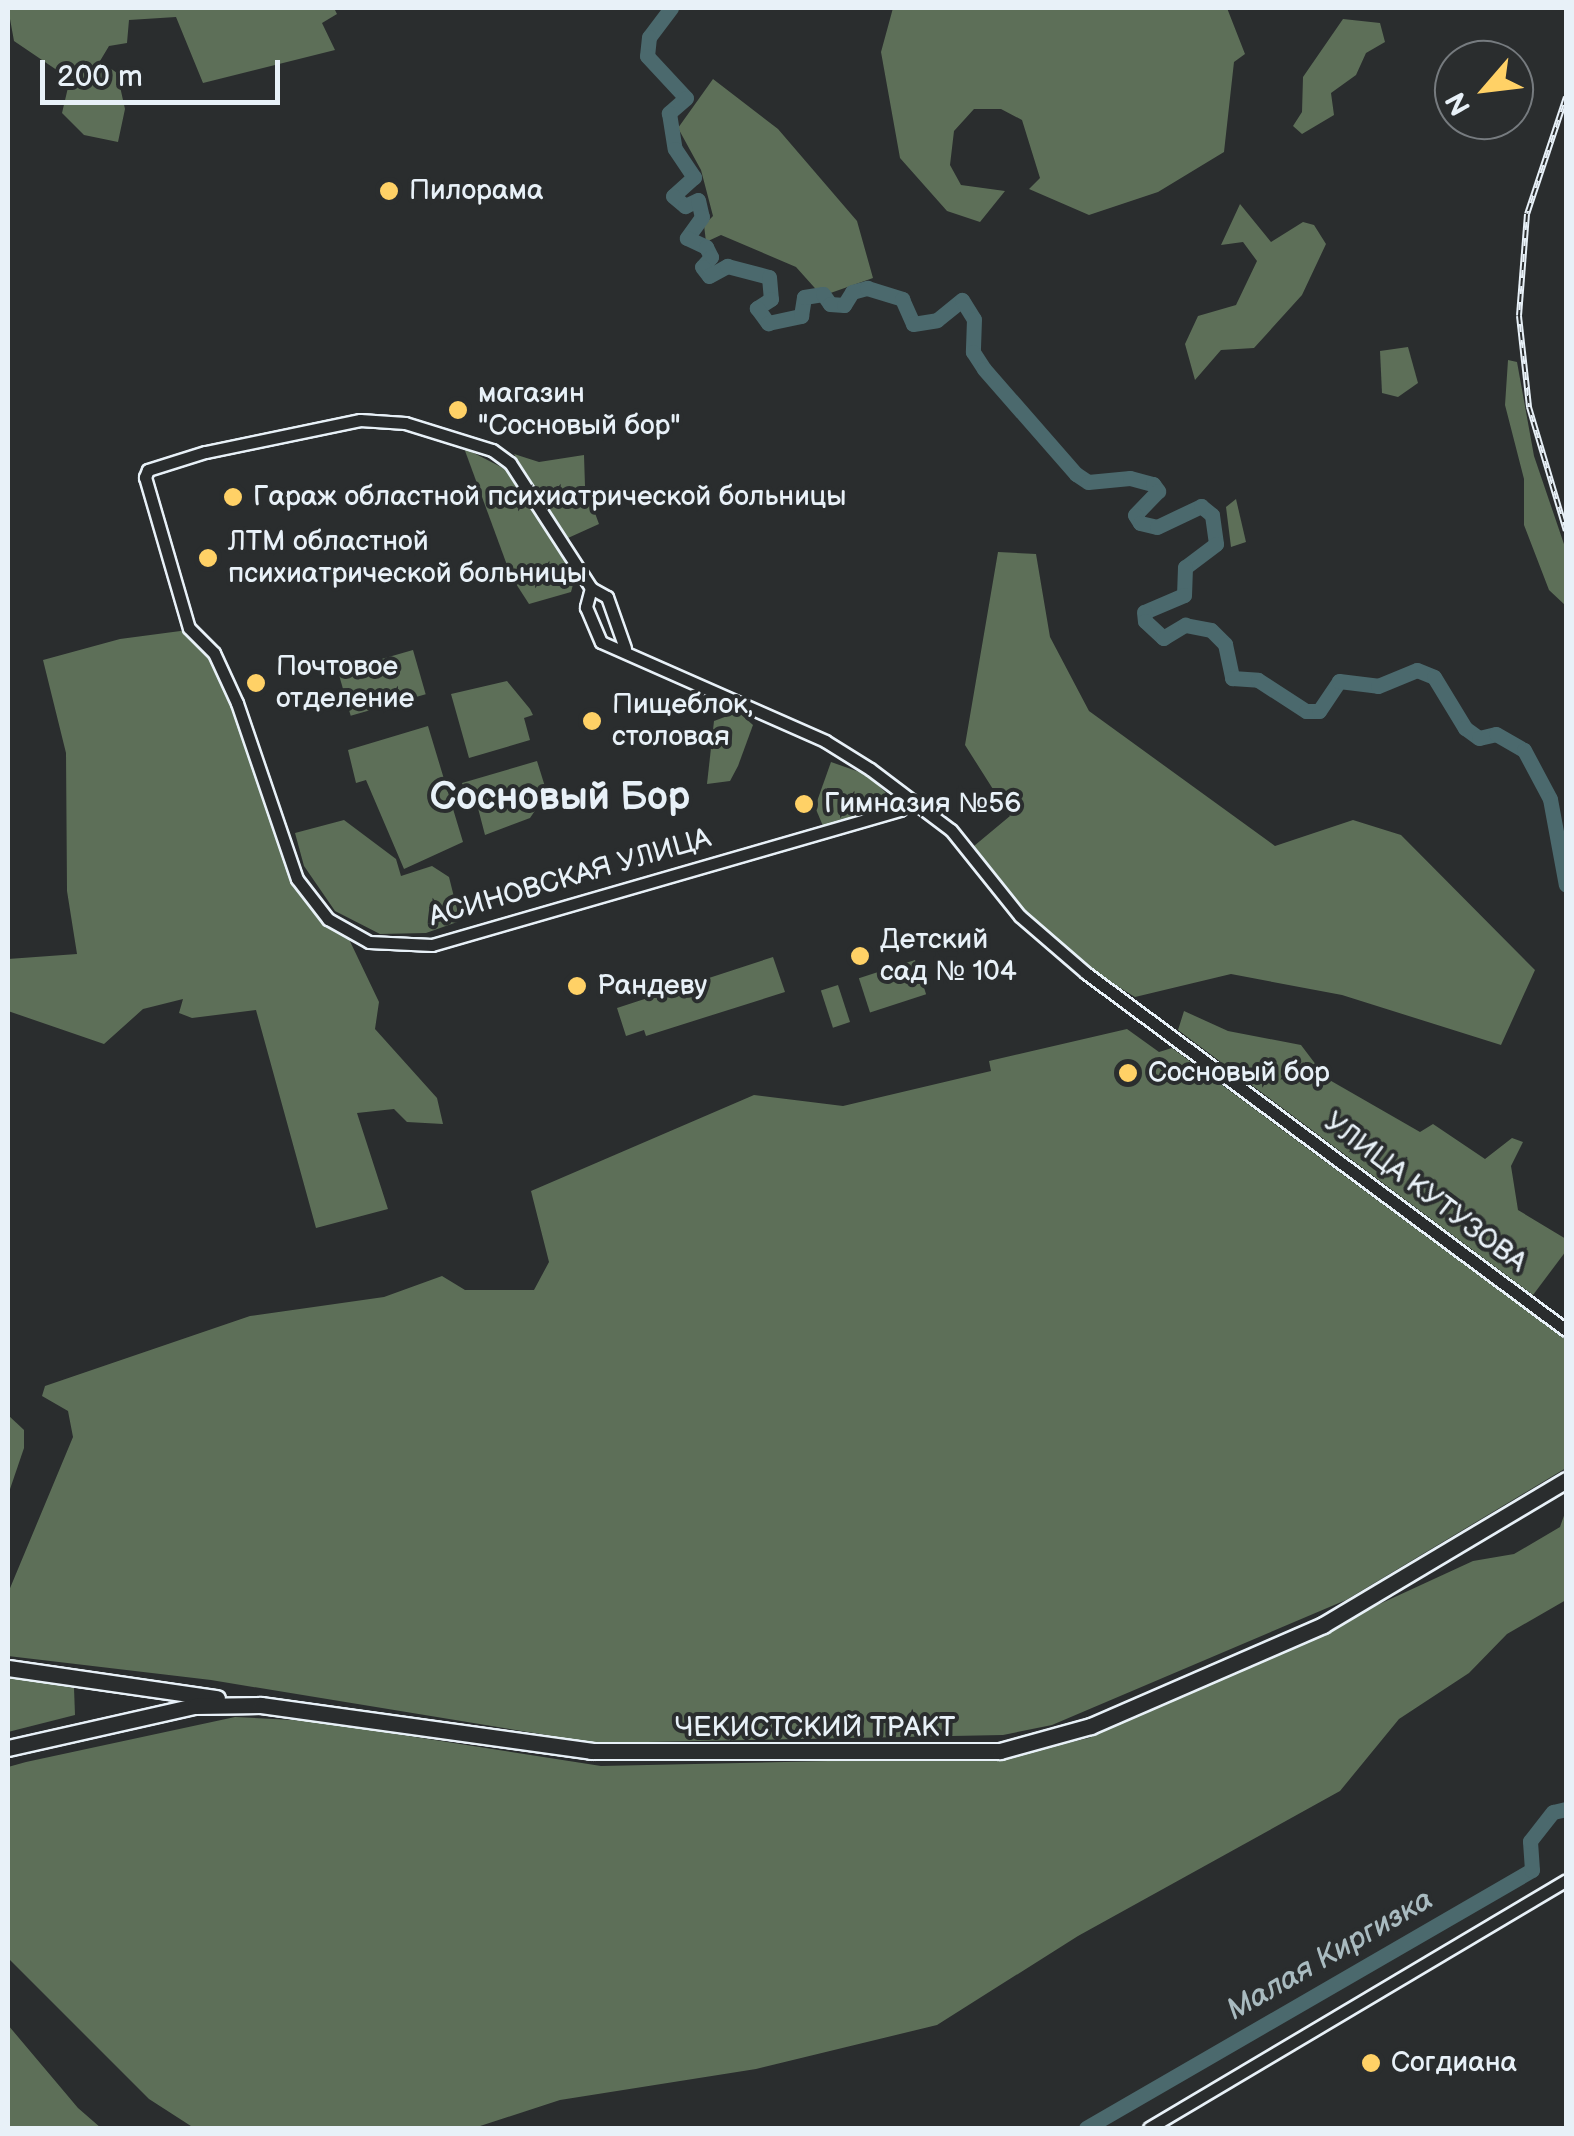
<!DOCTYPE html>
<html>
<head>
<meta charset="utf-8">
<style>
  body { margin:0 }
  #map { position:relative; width:1574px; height:2136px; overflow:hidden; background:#2a2d2e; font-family:"Balsamiq Sans",sans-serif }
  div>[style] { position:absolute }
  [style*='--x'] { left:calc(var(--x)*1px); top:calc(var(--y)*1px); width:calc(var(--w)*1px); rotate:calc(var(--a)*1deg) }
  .green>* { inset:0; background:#5d6f58; transform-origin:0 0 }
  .river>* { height:15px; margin:-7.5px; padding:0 7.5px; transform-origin:7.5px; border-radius:7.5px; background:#4b696d }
  .roads { filter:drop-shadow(2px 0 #e8f1f8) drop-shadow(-2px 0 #e8f1f8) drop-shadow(0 2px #e8f1f8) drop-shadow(0 -2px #e8f1f8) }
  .minor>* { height:11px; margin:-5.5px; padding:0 5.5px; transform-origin:5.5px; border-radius:5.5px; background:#2a2d2e }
  .major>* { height:15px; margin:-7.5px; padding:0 7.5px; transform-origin:7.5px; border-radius:7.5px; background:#2a2d2e }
  .rail>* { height:6px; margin-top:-3px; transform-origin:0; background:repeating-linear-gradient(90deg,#2a2d2e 0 8px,#e8f1f8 0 16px); box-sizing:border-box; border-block:2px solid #e8f1f8 }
  .dots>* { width:28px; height:28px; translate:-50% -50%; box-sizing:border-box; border:5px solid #2a2d2e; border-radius:50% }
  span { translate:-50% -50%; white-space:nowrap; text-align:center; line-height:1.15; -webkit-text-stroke:8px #2a2d2e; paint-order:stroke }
  .poi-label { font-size:28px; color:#e8f1f8 }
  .left { translate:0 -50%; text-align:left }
  .street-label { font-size:28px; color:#e8f1f8 }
  .water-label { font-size:30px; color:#a9bbc0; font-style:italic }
  .district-label { font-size:38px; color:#e8f1f8; font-weight:700 }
  .frame { position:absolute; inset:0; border:10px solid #e8f1f8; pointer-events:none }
  .north { position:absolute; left:1434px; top:40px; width:100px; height:100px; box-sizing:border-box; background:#2a2d2e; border:2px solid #767b7f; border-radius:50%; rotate:242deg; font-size:28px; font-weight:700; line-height:40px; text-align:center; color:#e8f1f8 }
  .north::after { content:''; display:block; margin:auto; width:35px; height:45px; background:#ffd166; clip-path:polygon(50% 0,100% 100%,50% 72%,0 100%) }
  .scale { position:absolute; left:40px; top:60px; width:240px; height:45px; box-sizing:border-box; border:5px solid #e8f1f8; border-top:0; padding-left:12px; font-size:30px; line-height:35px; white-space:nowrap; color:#e8f1f8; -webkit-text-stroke:8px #2a2d2e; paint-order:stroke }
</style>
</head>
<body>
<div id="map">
  <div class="green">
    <i style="clip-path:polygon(8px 8px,334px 8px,337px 14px,322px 23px,335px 50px,203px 83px,176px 17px,129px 20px,127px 43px,109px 46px,100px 61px,117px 73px,125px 109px,118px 142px,84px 135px,62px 113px,70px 79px,14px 41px)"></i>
    <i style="clip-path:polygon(893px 8px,1227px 8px,1245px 54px,1234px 62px,1224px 152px,1158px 192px,1089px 215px,1029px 189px,1040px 178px,1022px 120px,1001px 109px,974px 109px,954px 131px,950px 165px,961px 185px,1005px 191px,980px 222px,947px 211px,900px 158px,881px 52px)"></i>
    <i style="clip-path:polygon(1343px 19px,1380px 23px,1385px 42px,1366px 53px,1356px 75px,1331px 93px,1334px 115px,1302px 134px,1293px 126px,1302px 112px,1303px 77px)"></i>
    <i style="clip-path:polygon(713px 79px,778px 129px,857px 221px,873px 278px,822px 296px,796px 267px,721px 235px,706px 242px,704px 225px,713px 216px,701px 170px,678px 128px)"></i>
    <i style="clip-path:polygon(1240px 204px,1271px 242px,1303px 222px,1314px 225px,1326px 244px,1302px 295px,1254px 348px,1221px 350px,1195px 380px,1185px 344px,1198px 316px,1236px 305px,1257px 261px,1243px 242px,1221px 245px)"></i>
    <i style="clip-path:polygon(1408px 347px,1418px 383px,1398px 397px,1382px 393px,1380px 351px)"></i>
    <i style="clip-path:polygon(1508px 360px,1517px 362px,1534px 456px,1566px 550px,1566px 606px,1549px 590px,1524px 525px,1524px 479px,1505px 405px)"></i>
    <i style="clip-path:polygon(464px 448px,505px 469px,575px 577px,571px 592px,529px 604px,511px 576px)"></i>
    <i style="clip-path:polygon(514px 454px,539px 462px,584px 455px,585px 486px,599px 524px,568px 538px)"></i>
    <i style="clip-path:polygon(1236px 499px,1246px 542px,1231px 547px,1226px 507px)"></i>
    <i style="clip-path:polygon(998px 552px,1036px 554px,1050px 637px,1089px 711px,1275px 846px,1353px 820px,1401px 835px,1535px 970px,1501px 1045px,1342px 995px,1231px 974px,1135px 997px,1089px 969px,1024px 913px,974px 846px,1010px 816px,965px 745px)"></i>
    <i style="clip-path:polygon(188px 630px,211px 655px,233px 705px,294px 880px,307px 903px,347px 935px,379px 1002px,375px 1029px,437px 1098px,443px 1124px,407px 1122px,394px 1109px,357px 1113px,388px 1209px,316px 1228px,256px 1010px,192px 1018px,179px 1013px,183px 999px,143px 1009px,104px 1044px,8px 1011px,8px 959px,77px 954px,67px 891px,66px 753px,43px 660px,120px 639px)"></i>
    <i style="left:413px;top:650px;width:46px;height:78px;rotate:74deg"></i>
    <i style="clip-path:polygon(507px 681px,530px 709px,533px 715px,524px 718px,530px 740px,469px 758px,451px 694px)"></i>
    <i style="clip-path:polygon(738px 712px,753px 725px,738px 766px,730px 781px,707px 784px,714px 721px)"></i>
    <i style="clip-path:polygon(428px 726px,463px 842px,404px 869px,366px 780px,356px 783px,348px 750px)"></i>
    <i style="clip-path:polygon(537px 761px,547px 793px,530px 818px,485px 835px,473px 789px,464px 791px,462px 783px)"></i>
    <i style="clip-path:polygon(831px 762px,868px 775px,898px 805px,823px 826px,815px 807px)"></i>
    <i style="clip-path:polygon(344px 820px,396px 859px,401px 876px,432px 866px,449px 877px,460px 921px,426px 933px,380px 934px,335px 911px,304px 866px,295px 833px)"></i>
    <i style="clip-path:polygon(773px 957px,785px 992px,646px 1036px,644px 1030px,626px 1036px,617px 1008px)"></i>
    <i style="left:915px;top:960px;width:36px;height:59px;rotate:72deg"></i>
    <i style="left:838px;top:985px;width:39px;height:18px;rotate:72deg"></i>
    <i style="clip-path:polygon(1184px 1011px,1228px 1031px,1301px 1045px,1326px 1078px,1420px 1132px,1433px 1124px,1485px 1159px,1512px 1138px,1523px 1142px,1511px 1166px,1518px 1210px,1566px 1239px,1566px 1251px,1533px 1295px,1178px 1030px)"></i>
    <i style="clip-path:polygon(1127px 1029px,1159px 1052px,1172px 1048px,1566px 1340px,1566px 1468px,1346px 1600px,1052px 1725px,1003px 1735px,595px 1743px,211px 1680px,8px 1656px,8px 1593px,73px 1437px,68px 1411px,42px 1396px,45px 1386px,250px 1316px,384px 1297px,442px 1276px,465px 1290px,534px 1290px,549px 1262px,531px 1191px,754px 1095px,843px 1106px,991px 1071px,989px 1061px)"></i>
    <i style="clip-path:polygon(8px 1415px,24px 1430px,24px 1448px,8px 1495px)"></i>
    <i style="clip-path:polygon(1566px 1510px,1566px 1600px,1507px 1634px,1469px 1673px,1399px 1719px,1340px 1791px,1078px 1936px,937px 2025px,756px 2069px,560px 2100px,474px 2128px,194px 2128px,149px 2099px,8px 1958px,8px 1767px,26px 1762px,235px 1717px,312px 1721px,601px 1766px,1007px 1757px,1089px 1738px,1473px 1561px,1514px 1554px,1560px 1527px)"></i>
    <i style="clip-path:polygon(8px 1677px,74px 1688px,75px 1715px,8px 1732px)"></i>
    <i style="clip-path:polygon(8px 2025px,78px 2108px,101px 2128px,8px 2128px)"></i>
  </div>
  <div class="river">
    <i style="--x:671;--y:8;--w:36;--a:127"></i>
    <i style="--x:649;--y:37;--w:19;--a:96"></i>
    <i style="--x:647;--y:56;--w:57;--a:47.1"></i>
    <i style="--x:686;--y:98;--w:23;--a:139"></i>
    <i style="--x:669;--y:113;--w:36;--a:81"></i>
    <i style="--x:675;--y:149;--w:34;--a:56"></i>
    <i style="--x:694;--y:177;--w:28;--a:138"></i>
    <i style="--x:673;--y:196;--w:16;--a:40"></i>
    <i style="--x:685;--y:206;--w:14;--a:-25"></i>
    <i style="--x:698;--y:200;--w:17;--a:77"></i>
    <i style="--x:702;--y:217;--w:26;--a:126"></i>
    <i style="--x:687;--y:238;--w:21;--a:25"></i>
    <i style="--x:706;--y:247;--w:11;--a:63"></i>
    <i style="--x:711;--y:257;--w:13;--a:132"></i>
    <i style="--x:702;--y:267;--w:11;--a:52"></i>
    <i style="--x:709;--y:276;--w:21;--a:-29"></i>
    <i style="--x:727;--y:266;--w:43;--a:14.7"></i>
    <i style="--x:769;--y:277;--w:22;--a:85"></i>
    <i style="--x:771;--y:299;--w:17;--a:147"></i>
    <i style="--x:757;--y:308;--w:19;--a:54"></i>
    <i style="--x:768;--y:323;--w:34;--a:-12"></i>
    <i style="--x:801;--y:316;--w:19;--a:-81"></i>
    <i style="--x:804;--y:297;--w:19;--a:-9"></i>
    <i style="--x:823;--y:294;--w:12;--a:55"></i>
    <i style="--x:830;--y:304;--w:14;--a:4"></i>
    <i style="--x:844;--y:305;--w:15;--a:-58"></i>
    <i style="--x:852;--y:292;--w:16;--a:-15"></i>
    <i style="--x:867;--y:288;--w:37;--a:17"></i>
    <i style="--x:902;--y:299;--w:27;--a:66"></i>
    <i style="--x:913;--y:324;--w:24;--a:-9"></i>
    <i style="--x:937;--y:320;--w:32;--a:-39"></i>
    <i style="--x:962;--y:300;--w:22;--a:58"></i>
    <i style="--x:974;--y:319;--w:33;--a:92"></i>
    <i style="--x:973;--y:352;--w:20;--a:57"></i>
    <i style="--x:984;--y:369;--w:140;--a:48.8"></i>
    <i style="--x:1076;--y:474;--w:14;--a:34"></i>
    <i style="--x:1088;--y:482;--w:42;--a:-5.4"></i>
    <i style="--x:1130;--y:478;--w:24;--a:15"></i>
    <i style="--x:1153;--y:484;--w:9;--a:54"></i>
    <i style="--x:1158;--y:491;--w:33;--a:134"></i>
    <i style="--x:1135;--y:515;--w:9;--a:58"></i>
    <i style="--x:1140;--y:523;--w:17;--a:13"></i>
    <i style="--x:1157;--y:527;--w:49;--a:-25.5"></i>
    <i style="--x:1201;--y:506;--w:14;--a:39"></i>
    <i style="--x:1212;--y:515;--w:29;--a:82"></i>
    <i style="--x:1216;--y:544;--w:39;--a:143"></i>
    <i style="--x:1185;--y:567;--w:28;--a:92"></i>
    <i style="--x:1184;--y:595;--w:43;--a:157"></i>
    <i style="--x:1144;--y:612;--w:9;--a:84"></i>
    <i style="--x:1145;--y:621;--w:25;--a:43"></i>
    <i style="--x:1163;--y:638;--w:26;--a:-31"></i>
    <i style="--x:1185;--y:625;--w:26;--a:11"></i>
    <i style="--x:1211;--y:630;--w:20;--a:45"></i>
    <i style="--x:1225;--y:644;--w:35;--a:78"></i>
    <i style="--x:1232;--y:678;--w:26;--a:4"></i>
    <i style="--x:1258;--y:680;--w:57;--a:32.9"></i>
    <i style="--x:1306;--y:711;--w:13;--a:0"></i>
    <i style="--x:1319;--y:711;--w:36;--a:-56"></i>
    <i style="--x:1339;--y:681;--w:39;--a:7"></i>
    <i style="--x:1378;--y:686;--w:42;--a:-22.3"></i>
    <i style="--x:1417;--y:670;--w:18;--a:22"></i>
    <i style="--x:1434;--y:677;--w:60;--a:58.7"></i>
    <i style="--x:1465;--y:728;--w:17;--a:36"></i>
    <i style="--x:1479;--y:738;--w:17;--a:-13"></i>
    <i style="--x:1496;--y:734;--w:32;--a:30"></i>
    <i style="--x:1524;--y:750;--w:55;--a:62"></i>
    <i style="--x:1550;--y:799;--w:87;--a:79.5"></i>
    <i style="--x:1086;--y:2128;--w:515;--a:-30.05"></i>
    <i style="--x:1532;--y:1870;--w:29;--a:-94"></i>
    <i style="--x:1530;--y:1841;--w:37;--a:-52"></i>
    <i style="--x:1553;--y:1812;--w:13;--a:-13"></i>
  </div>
  <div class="roads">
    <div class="minor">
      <i style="--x:591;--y:588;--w:20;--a:105"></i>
      <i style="--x:586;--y:607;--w:38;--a:67"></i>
      <i style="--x:601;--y:642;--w:245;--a:23.8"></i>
      <i style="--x:825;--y:741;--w:53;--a:31.9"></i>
      <i style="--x:870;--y:769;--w:101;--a:37"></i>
      <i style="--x:951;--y:830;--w:110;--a:51.3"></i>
      <i style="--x:1020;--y:916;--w:87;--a:40.8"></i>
      <i style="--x:1086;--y:973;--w:598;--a:36.64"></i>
      <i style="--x:625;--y:648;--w:54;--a:-109.4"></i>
      <i style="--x:607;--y:597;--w:18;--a:-151"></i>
      <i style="--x:591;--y:588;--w:149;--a:-122.9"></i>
      <i style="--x:510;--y:463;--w:22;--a:-144"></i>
      <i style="--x:492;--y:450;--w:91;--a:-162.8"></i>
      <i style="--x:405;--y:423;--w:45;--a:-176.2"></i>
      <i style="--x:360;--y:420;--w:158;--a:168.3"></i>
      <i style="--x:205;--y:452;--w:60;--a:162.5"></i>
      <i style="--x:148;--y:470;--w:8;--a:113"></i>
      <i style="--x:145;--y:477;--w:157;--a:73.8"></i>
      <i style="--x:189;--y:628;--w:35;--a:45"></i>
      <i style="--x:214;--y:653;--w:55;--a:65.3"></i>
      <i style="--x:237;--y:703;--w:186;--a:71.2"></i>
      <i style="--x:297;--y:879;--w:51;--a:52.2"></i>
      <i style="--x:328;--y:919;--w:47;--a:29.3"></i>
      <i style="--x:369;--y:942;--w:63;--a:2.7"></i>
      <i style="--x:432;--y:945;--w:487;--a:-16.1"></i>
      <i style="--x:900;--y:810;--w:15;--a:-42"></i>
      <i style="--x:1149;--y:2128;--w:485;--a:-30.7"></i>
    </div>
    <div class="major">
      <i style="--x:8;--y:1668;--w:211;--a:8.2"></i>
      <i style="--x:8;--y:1748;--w:192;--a:-12.7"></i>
      <i style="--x:195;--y:1706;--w:66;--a:-0.9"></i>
      <i style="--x:261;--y:1705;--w:333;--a:7.9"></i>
      <i style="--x:591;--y:1751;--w:409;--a:0"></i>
      <i style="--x:1000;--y:1751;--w:94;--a:-15.4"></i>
      <i style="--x:1091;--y:1726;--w:253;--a:-23.5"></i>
      <i style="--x:1323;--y:1625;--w:283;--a:-30.8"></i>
    </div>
  </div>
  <div class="rail">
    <i style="--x:1566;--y:97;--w:123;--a:108.4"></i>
    <i style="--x:1527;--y:214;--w:102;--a:94.5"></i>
    <i style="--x:1519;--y:316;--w:92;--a:83.7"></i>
    <i style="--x:1529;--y:407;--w:129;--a:73.4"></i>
  </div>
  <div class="dots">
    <i style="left:389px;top:191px;background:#ffd166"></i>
    <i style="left:458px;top:410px;background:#ffd166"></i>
    <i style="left:233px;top:497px;background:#ffd166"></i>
    <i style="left:208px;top:558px;background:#ffd166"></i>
    <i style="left:256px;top:683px;background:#ffd166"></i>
    <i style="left:592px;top:721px;background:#ffd166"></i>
    <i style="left:804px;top:804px;background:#ffd166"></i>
    <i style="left:860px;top:956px;background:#ffd166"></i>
    <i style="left:577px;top:986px;background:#ffd166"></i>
    <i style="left:1128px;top:1073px;background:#ffd166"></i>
    <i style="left:1371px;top:2063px;background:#ffd166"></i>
  </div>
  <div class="poi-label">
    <span class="left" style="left:409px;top:191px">Пилорама</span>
    <span class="left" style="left:478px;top:410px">магазин<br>"Сосновый бор"</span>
    <span class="left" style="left:253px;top:497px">Гараж областной психиатрической больницы</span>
    <span class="left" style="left:228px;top:558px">ЛТМ областной<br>психиатрической больницы</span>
    <span class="left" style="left:276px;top:683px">Почтовое<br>отделение</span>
    <span class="left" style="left:612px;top:721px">Пищеблок,<br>столовая</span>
    <span class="left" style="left:824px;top:804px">Гимназия №56</span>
    <span class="left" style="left:880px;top:956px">Детский<br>сад № 104</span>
    <span class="left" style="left:597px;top:986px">Рандеву</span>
    <span class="left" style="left:1148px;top:1073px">Сосновый бор</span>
    <span class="left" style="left:1391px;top:2063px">Согдиана</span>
  </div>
  <div class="street-label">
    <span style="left:570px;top:878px;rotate:-16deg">АСИНОВСКАЯ УЛИЦА</span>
    <span style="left:1425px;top:1193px;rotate:37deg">УЛИЦА КУТУЗОВА</span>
    <span style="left:815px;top:1728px">ЧЕКИСТСКИЙ ТРАКТ</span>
  </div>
  <div class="water-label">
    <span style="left:1330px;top:1955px;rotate:-30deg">Малая Киргизка</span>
  </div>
  <div class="district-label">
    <span style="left:560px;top:798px">Сосновый Бор</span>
  </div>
  <div class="frame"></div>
  <div class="north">N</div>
  <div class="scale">200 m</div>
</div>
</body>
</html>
